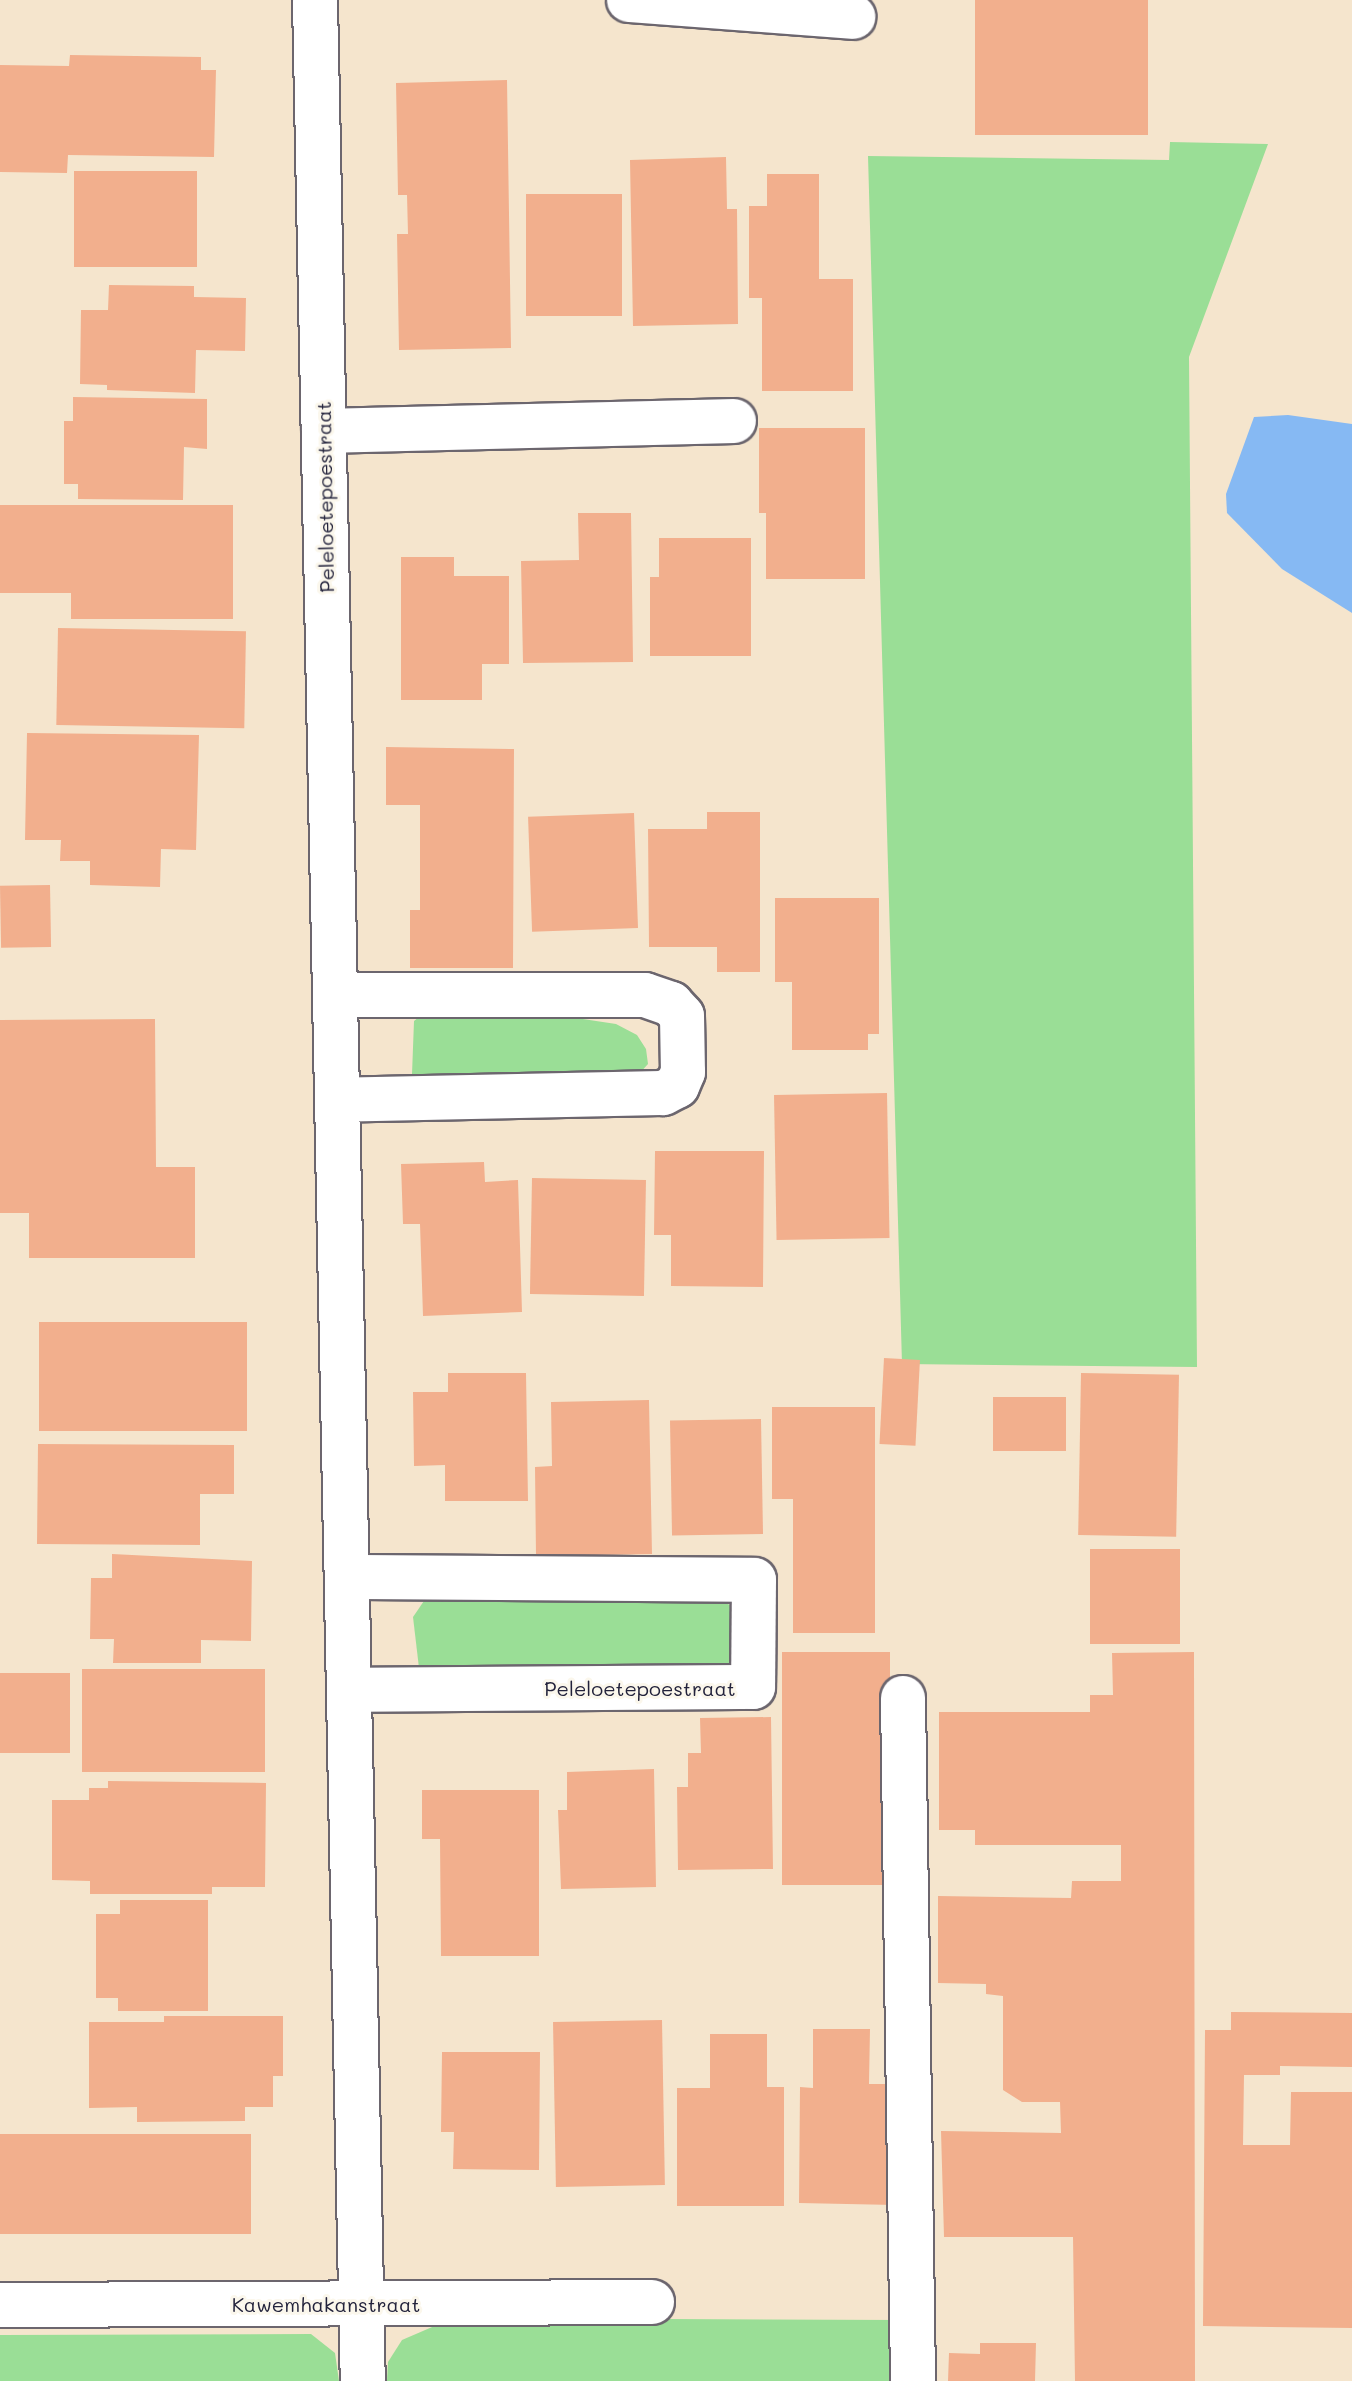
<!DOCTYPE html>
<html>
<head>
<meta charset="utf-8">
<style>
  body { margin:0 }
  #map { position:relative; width:1352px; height:2381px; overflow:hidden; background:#f5e5cd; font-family:Mali,sans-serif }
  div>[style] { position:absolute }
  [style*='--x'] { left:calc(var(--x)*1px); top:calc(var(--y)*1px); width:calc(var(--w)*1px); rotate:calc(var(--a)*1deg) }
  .green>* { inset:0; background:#9ade96 }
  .water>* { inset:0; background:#86b9f3 }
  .building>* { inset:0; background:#f2af8d; transform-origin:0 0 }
  .roads { filter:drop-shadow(2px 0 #6c666e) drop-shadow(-2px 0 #6c666e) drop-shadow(0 2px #6c666e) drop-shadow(0 -2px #6c666e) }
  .minor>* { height:44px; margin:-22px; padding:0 22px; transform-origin:22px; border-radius:22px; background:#fff }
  span { translate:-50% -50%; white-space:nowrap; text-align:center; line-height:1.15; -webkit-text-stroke:6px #fbf7ec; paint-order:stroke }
  .street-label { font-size:20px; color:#22223b }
</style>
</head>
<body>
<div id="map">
  <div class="green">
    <i style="clip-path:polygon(1170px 142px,1268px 144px,1189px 357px,1197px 1367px,902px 1364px,868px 156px,1169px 160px)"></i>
    <i style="clip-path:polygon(510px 1008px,616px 1024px,637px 1035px,646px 1049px,648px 1064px,638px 1075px,622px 1078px,543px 1073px,502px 1090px,416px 1085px,412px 1074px,414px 1021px,424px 1013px)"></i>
    <i style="clip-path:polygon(426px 1598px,720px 1601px,738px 1608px,743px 1627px,729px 1678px,419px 1668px,413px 1617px)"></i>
    <i style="clip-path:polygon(453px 2318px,902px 2320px,901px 2381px,387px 2381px,388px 2362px,402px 2340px)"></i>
    <i style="clip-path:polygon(311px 2334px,335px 2353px,339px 2381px,0 2381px,0 2335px)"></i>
  </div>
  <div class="water">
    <i style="clip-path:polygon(1288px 415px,1352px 424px,1352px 613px,1282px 569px,1227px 513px,1226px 494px,1254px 417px)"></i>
  </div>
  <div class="building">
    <i style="left:975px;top:0;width:173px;height:135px"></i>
    <i style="clip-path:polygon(70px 55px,201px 57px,201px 70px,216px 70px,214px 157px,68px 155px,67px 173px,0 172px,0 65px,69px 66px)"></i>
    <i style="clip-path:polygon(507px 80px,511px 348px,399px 350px,397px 234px,408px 234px,407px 195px,398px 195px,396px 83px)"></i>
    <i style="clip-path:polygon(726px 157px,727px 209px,737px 209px,738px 324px,633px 326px,630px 160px)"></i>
    <i style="left:74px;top:171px;width:123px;height:96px"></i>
    <i style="clip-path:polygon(767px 174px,819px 174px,819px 279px,853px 279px,853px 391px,762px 391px,762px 298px,749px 298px,749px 206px,767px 206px)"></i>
    <i style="left:526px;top:194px;width:96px;height:122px"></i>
    <i style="clip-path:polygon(109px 285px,194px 286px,194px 297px,246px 298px,245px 351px,196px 350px,195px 393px,107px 390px,107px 385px,80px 384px,81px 310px,108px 310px)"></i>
    <i style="clip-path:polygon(73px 397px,207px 399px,207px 449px,184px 447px,183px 500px,78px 499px,78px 484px,64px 484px,64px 421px,73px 421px)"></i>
    <i style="clip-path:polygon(759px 428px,865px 428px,865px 579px,766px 579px,766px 513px,759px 513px)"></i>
    <i style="clip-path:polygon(0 505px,233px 505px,233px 619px,71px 619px,71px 593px,0 593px)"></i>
    <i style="clip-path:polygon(578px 513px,631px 513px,633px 662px,523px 663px,521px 561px,579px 560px)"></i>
    <i style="clip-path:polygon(659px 538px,751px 538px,751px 656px,650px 656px,650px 577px,659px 577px)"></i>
    <i style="clip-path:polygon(401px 557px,454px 557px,454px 576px,509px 576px,509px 664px,482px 664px,482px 700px,401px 700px)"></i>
    <i style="left:58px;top:628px;width:188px;height:97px;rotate:1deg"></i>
    <i style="clip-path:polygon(27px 733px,199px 735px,196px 850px,161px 849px,160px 887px,90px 885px,90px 861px,60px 861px,61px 840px,25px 840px)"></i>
    <i style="clip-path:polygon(386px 747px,514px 749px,513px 968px,410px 968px,410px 910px,420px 910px,420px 805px,386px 805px)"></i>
    <i style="clip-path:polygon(707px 812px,760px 812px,760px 972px,717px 972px,717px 947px,649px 947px,648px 829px,707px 829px)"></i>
    <i style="left:634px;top:813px;width:115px;height:106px;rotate:88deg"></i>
    <i style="left:50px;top:885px;width:62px;height:50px;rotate:89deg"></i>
    <i style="clip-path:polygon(775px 898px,879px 898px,879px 1034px,868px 1034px,868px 1050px,792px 1050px,792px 982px,775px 982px)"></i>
    <i style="clip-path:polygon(155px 1019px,156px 1167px,195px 1167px,195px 1258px,29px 1258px,29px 1213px,0 1213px,0 1020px)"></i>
    <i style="left:887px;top:1093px;width:145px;height:113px;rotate:89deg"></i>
    <i style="clip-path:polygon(655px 1151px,764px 1151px,763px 1287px,671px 1286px,671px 1235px,654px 1235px)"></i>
    <i style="clip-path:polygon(484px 1162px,485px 1182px,518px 1180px,522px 1312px,423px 1316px,420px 1224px,403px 1224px,401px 1164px)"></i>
    <i style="left:532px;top:1178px;width:114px;height:116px;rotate:1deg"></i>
    <i style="left:39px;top:1322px;width:208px;height:109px"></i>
    <i style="left:884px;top:1358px;width:36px;height:86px;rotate:3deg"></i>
    <i style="clip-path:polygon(448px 1373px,526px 1373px,528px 1501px,445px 1501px,445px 1465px,414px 1466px,413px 1392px,448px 1392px)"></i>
    <i style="left:1081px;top:1373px;width:98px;height:162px;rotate:1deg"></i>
    <i style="left:1066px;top:1397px;width:54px;height:73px;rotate:90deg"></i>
    <i style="clip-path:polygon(649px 1400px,652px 1554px,536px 1556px,535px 1467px,552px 1466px,551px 1402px)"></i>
    <i style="clip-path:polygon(772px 1407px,875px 1407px,875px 1633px,793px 1633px,793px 1499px,772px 1499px)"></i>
    <i style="left:761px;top:1419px;width:115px;height:91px;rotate:89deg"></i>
    <i style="clip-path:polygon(38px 1444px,234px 1445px,234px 1494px,200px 1494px,200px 1545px,37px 1544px)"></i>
    <i style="left:1090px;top:1549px;width:90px;height:95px"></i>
    <i style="clip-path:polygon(112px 1554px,252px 1561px,251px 1641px,201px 1640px,201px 1663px,113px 1663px,114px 1639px,90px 1639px,91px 1578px,112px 1578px)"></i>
    <i style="left:890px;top:1652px;width:233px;height:108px;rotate:90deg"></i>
    <i style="clip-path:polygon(1194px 1652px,1195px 2381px,1075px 2381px,1073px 2237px,944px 2237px,941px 2131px,1061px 2133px,1060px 2102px,1022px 2102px,1003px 2090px,1003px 1996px,986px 1994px,986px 1984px,938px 1983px,938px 1896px,1071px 1898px,1072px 1881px,1121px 1881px,1121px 1845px,975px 1845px,975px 1830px,939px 1830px,939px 1712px,1090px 1712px,1090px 1695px,1113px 1695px,1112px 1653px)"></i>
    <i style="left:82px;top:1669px;width:183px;height:103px"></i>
    <i style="left:0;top:1673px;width:70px;height:80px"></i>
    <i style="clip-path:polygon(771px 1717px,773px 1869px,678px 1870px,677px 1787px,688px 1787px,688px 1753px,701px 1753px,700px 1718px)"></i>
    <i style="clip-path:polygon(654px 1769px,656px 1887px,561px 1889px,558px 1810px,567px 1810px,567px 1772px)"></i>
    <i style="clip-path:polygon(108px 1781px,266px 1783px,265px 1887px,212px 1887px,212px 1894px,90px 1894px,90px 1881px,52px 1880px,52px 1800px,89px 1800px,89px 1788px,108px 1788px)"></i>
    <i style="clip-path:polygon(422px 1790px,539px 1790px,539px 1956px,441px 1956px,440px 1839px,422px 1839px)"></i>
    <i style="clip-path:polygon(120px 1900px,208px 1900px,208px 2011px,118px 2011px,118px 1998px,96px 1998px,96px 1914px,120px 1914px)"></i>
    <i style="clip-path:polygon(1231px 2012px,1352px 2013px,1352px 2067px,1280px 2066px,1280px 2075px,1244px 2075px,1243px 2145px,1290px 2145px,1291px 2092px,1352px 2092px,1352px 2328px,1203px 2326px,1205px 2030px,1231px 2030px)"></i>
    <i style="clip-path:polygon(164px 2016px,283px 2016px,283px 2076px,273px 2076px,273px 2107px,245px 2107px,245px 2121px,137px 2122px,137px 2107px,89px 2108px,89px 2022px,164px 2022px)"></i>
    <i style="left:662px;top:2020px;width:165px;height:109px;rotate:89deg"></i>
    <i style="clip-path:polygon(813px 2029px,870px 2029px,869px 2084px,895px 2084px,895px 2205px,799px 2203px,800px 2087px,813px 2088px)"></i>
    <i style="clip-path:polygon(710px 2034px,767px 2034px,767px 2087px,784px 2087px,784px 2206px,677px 2206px,677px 2088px,710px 2088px)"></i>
    <i style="clip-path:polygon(442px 2052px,540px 2052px,539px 2170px,453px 2169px,454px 2132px,441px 2132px)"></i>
    <i style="left:0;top:2134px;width:251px;height:100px"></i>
    <i style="clip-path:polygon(980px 2343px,1036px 2343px,1035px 2381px,948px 2381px,949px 2353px,980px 2354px)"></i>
  </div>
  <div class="roads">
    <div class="minor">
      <i style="--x:315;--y:0;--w:2381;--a:88.85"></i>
      <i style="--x:629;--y:0;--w:225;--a:4.3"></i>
      <i style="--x:324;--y:431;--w:410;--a:-1.4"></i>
      <i style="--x:336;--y:995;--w:309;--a:0"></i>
      <i style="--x:645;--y:995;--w:28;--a:19"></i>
      <i style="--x:671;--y:1004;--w:16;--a:47"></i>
      <i style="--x:682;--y:1016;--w:56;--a:89"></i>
      <i style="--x:683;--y:1072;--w:15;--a:113"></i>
      <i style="--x:677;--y:1086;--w:16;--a:153"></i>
      <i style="--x:663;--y:1093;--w:325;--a:178.8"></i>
      <i style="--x:348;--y:1577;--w:406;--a:0.4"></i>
      <i style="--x:754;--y:1580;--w:107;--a:90.5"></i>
      <i style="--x:753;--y:1687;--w:403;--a:179.6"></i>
      <i style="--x:903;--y:1698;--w:683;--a:89.16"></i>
      <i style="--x:0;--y:2305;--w:652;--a:-0.26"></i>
    </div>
  </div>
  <div class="street-label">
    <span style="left:325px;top:497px;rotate:-91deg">Peleloetepoestraat</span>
    <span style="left:640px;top:1688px">Peleloetepoestraat</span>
    <span style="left:326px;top:2304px">Kawemhakanstraat</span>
  </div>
</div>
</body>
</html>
